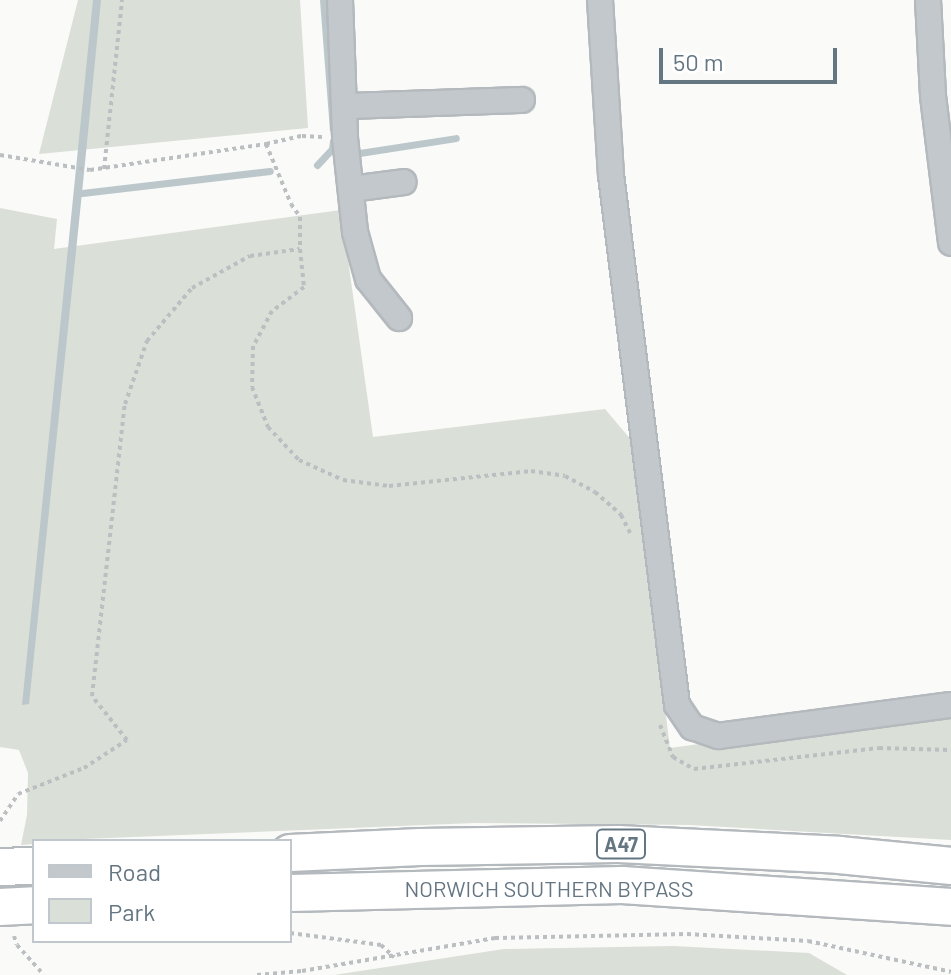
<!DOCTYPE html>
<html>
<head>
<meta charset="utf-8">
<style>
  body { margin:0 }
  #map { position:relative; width:951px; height:975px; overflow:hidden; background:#fafaf8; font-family:Barlow,sans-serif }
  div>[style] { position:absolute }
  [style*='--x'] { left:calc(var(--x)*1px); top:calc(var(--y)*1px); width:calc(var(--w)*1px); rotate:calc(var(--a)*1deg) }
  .green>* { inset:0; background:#dadfd7 }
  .water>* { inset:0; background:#bbc7cb }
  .stream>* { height:7px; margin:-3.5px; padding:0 3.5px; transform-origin:3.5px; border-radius:3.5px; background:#bbc7cb }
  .path>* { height:4px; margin-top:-2px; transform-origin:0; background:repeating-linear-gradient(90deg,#bbbfc2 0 4px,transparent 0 8px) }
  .roads { filter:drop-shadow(2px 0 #b4b9bd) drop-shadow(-2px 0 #b4b9bd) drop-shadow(0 2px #b4b9bd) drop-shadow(0 -2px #b4b9bd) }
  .minor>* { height:24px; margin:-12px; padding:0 12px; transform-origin:12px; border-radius:12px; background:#c3c8cc }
  .highway>* { height:36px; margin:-18px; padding:0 18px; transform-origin:18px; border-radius:18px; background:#fff }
  .bridges { filter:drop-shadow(2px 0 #b4b9bd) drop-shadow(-2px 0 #b4b9bd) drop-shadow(0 2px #b4b9bd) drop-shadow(0 -2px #b4b9bd) }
  .highway-bridge>* { height:36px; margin:-18px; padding:0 18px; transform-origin:18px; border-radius:18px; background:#fff }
  span { translate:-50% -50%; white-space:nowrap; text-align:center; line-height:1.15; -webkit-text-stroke:8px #fff; paint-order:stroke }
  .shield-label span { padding:2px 6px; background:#fff; border:2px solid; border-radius:6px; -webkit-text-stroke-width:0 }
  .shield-label { font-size:20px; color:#657683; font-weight:700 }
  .street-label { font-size:22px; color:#657683 }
  .legend { position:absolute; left:32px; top:839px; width:260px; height:104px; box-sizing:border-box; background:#fff; border:2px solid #c1c8cd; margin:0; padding:10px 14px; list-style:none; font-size:24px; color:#657683 }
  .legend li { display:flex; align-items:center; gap:16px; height:40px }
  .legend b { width:40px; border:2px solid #c1c8cd }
  .scale { position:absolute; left:659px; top:48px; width:178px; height:36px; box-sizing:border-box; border:4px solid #657683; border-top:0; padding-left:10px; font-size:24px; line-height:28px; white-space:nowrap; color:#657683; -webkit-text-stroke:6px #fff; paint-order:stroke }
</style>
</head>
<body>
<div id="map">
  <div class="green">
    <i style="clip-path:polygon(78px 0,300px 0,308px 128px,39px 154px)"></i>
    <i style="clip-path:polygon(0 208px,57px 219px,54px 249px,341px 210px,373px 437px,605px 409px,632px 441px,670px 748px,951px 710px,951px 840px,690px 825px,474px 823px,34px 841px,34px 844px,21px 845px,27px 815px,28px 773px,19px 750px,0 747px)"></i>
    <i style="clip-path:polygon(673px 946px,809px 953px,847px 975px,334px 975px,504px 949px)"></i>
  </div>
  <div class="water">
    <i style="clip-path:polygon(93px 0,101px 0,82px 193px,29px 704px,22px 705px)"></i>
    <i style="clip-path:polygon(320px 0,328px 0,335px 131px,330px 131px)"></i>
  </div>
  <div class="stream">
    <i style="--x:353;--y:154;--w:104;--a:-8.8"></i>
    <i style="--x:317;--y:165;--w:22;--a:-47"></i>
    <i style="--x:332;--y:149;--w:8;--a:-83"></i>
    <i style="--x:82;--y:193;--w:189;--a:-6.7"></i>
  </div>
  <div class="path">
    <i style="--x:266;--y:144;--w:37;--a:-13"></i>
    <i style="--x:302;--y:136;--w:20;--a:3"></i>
    <i style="--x:0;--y:155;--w:91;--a:9.5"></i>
    <i style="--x:90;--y:170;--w:178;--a:-8.4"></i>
    <i style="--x:266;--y:144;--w:65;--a:67.4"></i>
    <i style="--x:291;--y:204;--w:16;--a:55"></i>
    <i style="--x:300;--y:217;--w:32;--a:90"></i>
    <i style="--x:104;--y:169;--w:170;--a:-83.9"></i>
    <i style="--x:660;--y:725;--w:35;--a:68"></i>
    <i style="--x:673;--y:757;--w:24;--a:30"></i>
    <i style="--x:694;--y:769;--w:186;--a:-6.5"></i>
    <i style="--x:879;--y:748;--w:72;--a:1.6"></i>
    <i style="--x:0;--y:821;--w:32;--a:-56"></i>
    <i style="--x:18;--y:794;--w:71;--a:-21.5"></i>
    <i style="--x:84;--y:768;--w:51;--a:-33.1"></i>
    <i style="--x:127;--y:740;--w:56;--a:-128.5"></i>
    <i style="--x:92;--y:696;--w:294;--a:-83.6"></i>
    <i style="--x:125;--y:404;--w:67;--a:-70.8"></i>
    <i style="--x:147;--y:341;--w:70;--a:-49.7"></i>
    <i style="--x:192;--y:288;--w:66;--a:-28.9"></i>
    <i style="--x:250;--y:256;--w:50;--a:-8"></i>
    <i style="--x:300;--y:249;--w:38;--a:84"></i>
    <i style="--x:304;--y:287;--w:40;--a:143"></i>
    <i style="--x:272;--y:311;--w:40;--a:118"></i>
    <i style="--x:253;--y:346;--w:41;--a:91.4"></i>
    <i style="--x:252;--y:387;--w:43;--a:68.2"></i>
    <i style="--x:268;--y:427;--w:45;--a:46.8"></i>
    <i style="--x:299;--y:460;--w:48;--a:24.4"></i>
    <i style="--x:343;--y:480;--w:46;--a:7.4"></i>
    <i style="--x:389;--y:486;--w:143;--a:-6"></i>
    <i style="--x:531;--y:471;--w:34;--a:8"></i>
    <i style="--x:565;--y:476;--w:34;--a:28"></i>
    <i style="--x:595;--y:492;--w:35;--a:41"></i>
    <i style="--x:621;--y:515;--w:22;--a:63"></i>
    <i style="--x:290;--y:933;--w:92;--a:7.5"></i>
    <i style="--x:381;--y:945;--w:18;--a:43"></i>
    <i style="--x:14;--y:936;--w:9;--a:72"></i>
    <i style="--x:17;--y:945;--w:40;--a:48"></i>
    <i style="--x:257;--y:975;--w:45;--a:-5.1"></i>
    <i style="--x:302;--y:971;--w:196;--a:-9.7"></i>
    <i style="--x:495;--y:938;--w:192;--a:-1.2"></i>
    <i style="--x:687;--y:934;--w:121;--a:3.3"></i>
    <i style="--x:808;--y:941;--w:146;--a:12.2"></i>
  </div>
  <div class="roads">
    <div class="minor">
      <i style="--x:340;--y:0;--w:138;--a:87.9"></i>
      <i style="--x:345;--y:138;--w:95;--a:83.9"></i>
      <i style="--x:355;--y:232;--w:49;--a:74.5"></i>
      <i style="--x:368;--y:279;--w:50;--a:51.5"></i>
      <i style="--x:600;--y:0;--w:175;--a:86.4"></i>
      <i style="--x:611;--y:175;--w:534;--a:82.9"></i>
      <i style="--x:677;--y:705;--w:27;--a:56"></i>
      <i style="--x:692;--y:727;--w:28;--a:19"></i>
      <i style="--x:718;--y:736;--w:235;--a:-7.6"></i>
      <i style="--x:928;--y:0;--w:96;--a:87"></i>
      <i style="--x:933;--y:96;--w:148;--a:83"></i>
      <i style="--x:347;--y:106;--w:175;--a:-2"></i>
      <i style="--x:351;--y:189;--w:53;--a:-7.5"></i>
    </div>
    <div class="highway">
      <i style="--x:290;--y:853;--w:130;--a:-2.6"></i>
      <i style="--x:420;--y:847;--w:198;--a:-0.9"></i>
      <i style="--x:618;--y:844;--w:221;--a:2.8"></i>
      <i style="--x:839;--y:855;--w:113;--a:5.6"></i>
      <i style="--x:0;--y:867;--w:34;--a:-2"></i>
      <i style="--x:290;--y:893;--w:332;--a:-1.4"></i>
      <i style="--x:622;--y:885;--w:330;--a:3.8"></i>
    </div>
  </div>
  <div class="bridges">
    <div class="highway-bridge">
      <i style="--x:0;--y:907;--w:34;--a:-3"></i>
    </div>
  </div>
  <div class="shield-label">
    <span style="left:621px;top:844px">A47</span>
  </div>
  <div class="street-label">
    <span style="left:549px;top:889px">NORWICH SOUTHERN BYPASS</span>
  </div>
  <ul class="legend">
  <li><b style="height:10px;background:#c3c8cc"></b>Road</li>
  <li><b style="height:22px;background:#dadfd7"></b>Park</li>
  </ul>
  <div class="scale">50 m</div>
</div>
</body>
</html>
